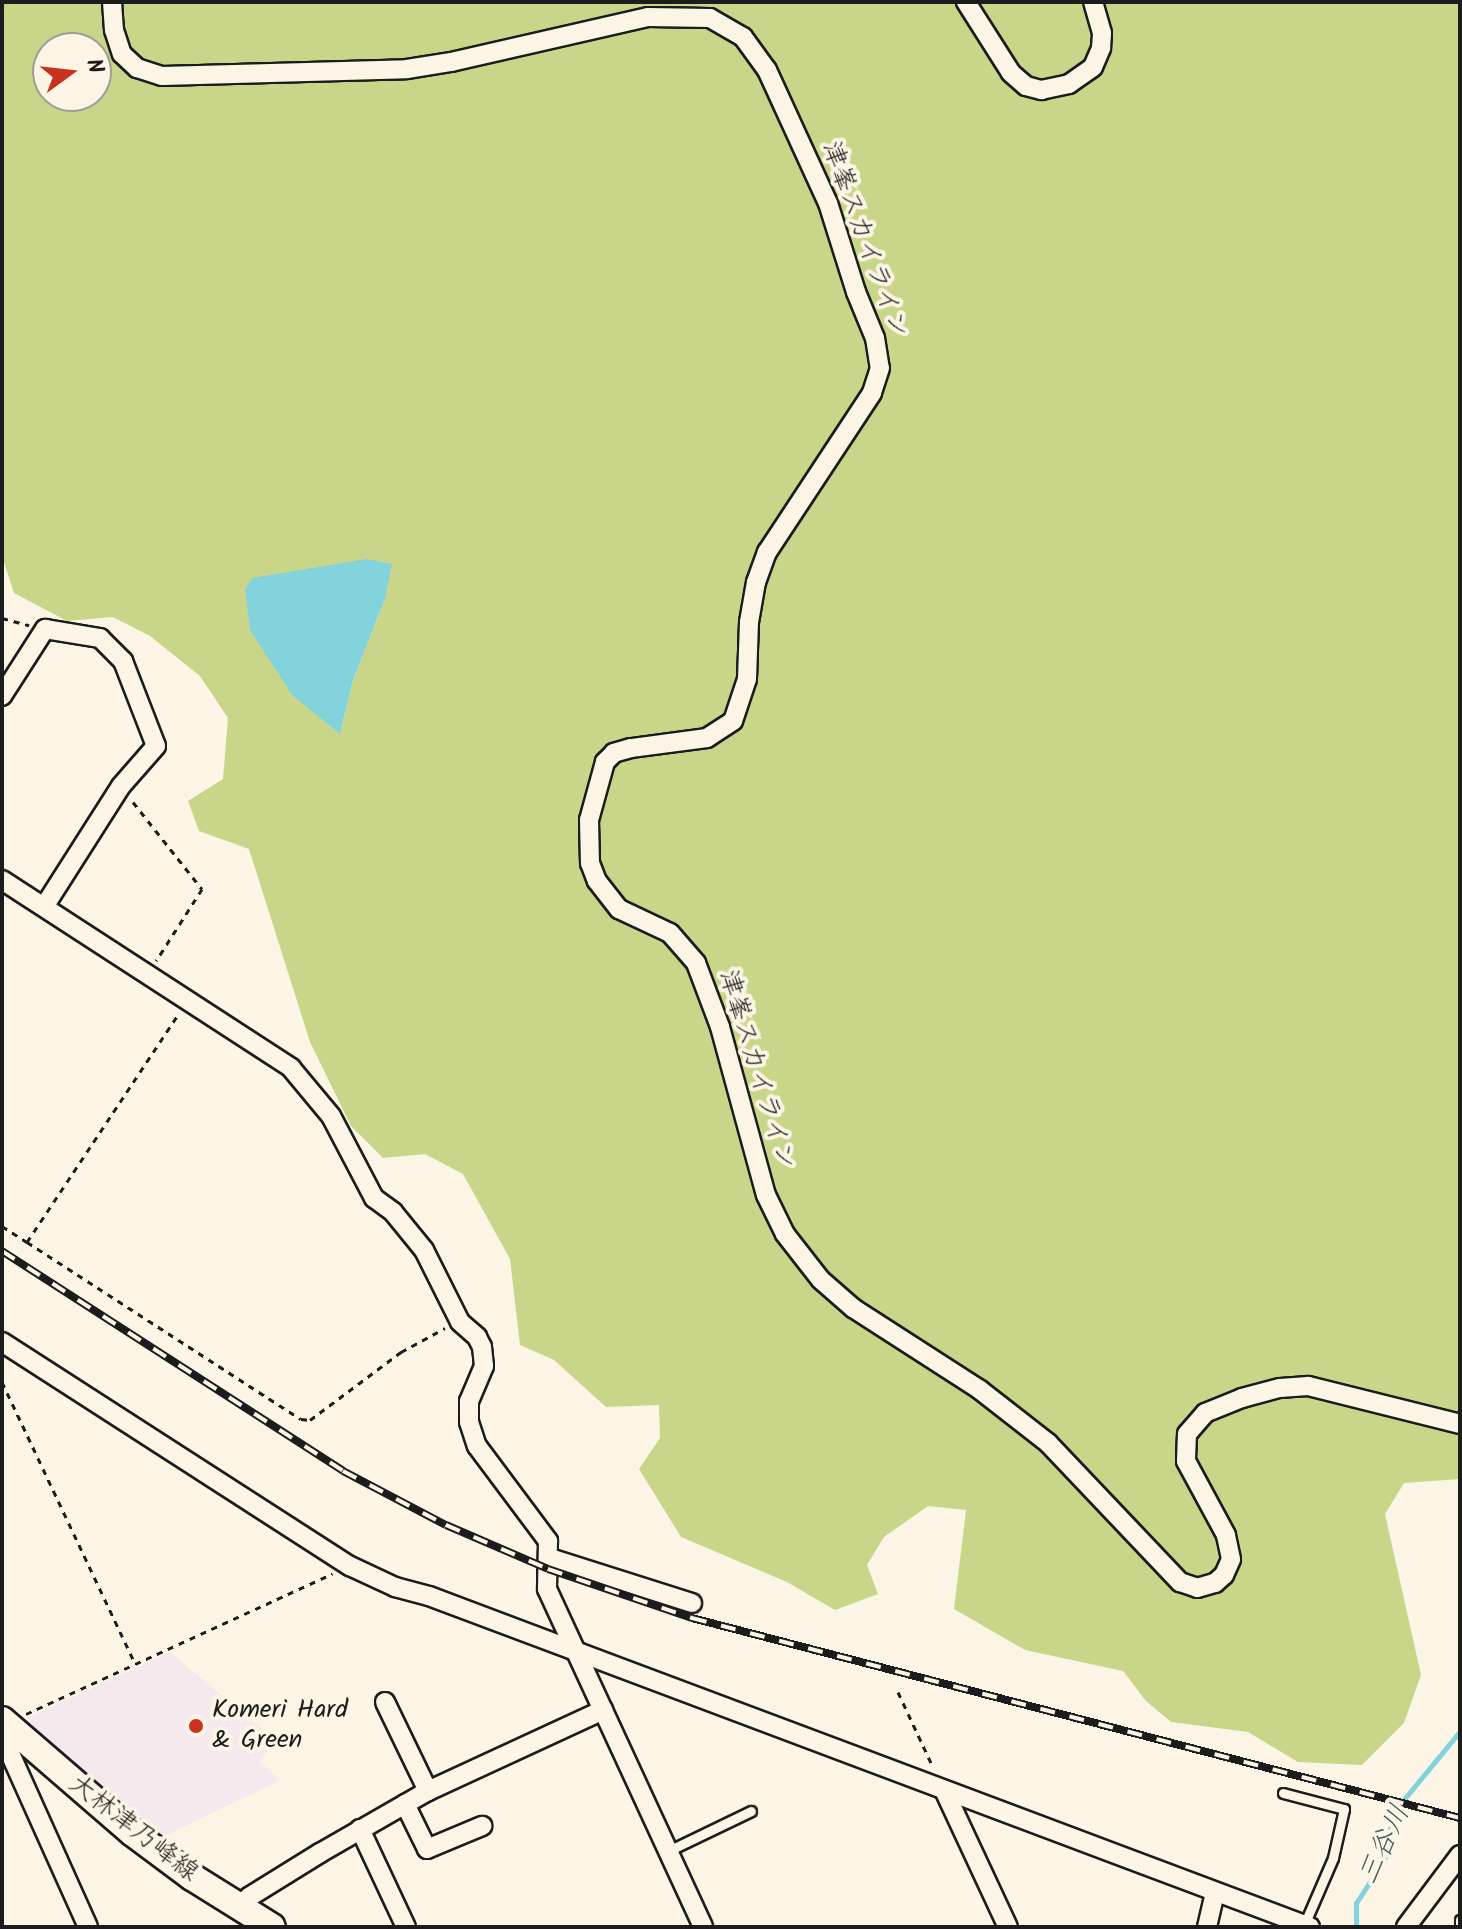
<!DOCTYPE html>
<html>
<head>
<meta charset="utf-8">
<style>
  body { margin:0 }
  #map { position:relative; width:1462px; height:1929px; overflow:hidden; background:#fcf5e5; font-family:Kalam,"Klee One",sans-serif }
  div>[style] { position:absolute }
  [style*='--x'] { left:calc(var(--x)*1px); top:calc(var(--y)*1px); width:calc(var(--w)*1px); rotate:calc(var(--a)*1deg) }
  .built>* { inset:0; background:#f4e9ec }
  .green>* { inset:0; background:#c9d68a }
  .water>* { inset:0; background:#83d3dc }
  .stream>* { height:5px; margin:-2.5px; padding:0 2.5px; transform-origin:2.5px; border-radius:2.5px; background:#83d3dc }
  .path>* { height:3px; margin-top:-1.5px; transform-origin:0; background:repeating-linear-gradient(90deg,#1c1c1c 0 6px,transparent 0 12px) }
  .roads { filter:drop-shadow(2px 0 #1c1c1c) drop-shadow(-2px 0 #1c1c1c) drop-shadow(0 2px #1c1c1c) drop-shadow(0 -2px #1c1c1c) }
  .service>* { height:9px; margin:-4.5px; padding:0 4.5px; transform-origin:4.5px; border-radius:4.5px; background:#fcf5e5 }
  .minor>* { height:18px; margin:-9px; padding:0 9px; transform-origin:9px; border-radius:9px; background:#fcf5e5 }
  .secondary>* { height:26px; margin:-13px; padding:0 13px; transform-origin:13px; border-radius:13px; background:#fcf5e5 }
  .rail>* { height:8px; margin-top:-4px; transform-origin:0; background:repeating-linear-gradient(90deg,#fcf5e5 0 15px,#1c1c1c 0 30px); box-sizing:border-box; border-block:2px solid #1c1c1c }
  .dots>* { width:22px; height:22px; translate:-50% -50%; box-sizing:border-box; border:4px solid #fcf5e5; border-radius:50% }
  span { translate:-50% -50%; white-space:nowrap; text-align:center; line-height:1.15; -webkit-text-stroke:8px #fcf5e5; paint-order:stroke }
  .street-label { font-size:26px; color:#1c1c1c }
  .poi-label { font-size:26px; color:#1c1c1c }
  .left { translate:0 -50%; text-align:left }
  .water-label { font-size:28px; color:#405c5f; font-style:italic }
  .frame { position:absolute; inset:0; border:4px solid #1c1c1c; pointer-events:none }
  .north { position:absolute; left:32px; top:32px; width:80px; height:80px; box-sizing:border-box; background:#fcf5e5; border:2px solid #a29e95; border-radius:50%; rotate:75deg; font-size:22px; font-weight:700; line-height:32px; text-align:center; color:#1c1c1c }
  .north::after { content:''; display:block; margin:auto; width:28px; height:36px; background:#c8321e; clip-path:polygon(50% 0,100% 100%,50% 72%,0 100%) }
</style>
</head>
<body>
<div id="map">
  <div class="built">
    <i style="clip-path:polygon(170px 1652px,276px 1741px,259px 1761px,280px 1780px,159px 1839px,21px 1721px)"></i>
  </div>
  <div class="green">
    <i style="clip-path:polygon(evenodd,2px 2px,1460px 2px,1460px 1479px,1404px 1483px,1385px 1514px,1421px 1675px,1404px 1723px,1362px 1765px,1298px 1762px,1248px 1732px,1171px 1722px,1146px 1701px,1123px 1671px,1025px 1650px,954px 1609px,966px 1510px,928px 1506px,884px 1537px,867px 1565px,878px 1594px,835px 1610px,787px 1582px,681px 1537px,639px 1469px,660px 1438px,659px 1405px,606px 1407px,554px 1360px,520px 1345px,510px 1259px,463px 1174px,425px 1154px,383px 1158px,351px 1126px,310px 1042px,249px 849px,199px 831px,188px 801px,223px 779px,228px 718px,200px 676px,150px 636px,113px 617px,67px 621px,14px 593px,2px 556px,2px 2px,48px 48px,96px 48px,96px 96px,48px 96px,48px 48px,2px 2px,367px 559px,385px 599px,353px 680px,340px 734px,367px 559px)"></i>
  </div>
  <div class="water">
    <i style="clip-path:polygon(367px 559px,392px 564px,385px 599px,353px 680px,340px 734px,292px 695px,250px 630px,245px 590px,252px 578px)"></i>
  </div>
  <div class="stream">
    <i style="--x:1356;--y:1927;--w:24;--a:-90"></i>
    <i style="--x:1356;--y:1903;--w:51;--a:-56.9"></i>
    <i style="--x:1384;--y:1860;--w:32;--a:-79"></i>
    <i style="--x:1390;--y:1829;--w:34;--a:-64"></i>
    <i style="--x:1405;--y:1798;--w:87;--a:-50.6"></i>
  </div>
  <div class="path">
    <i style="--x:2;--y:618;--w:28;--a:15"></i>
    <i style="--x:133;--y:802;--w:111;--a:51.6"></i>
    <i style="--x:202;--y:889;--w:85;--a:122.6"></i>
    <i style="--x:2;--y:1226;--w:30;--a:33"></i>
    <i style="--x:27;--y:1242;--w:275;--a:-56.4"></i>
    <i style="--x:27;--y:1242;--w:326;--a:32.9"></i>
    <i style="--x:301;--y:1419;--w:9;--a:6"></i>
    <i style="--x:310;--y:1420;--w:114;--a:-36.8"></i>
    <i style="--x:401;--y:1352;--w:50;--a:-28.6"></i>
    <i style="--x:2;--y:1382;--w:312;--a:64.7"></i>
    <i style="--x:898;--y:1692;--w:81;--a:65"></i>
    <i style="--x:26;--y:1714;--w:337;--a:-24.6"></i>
  </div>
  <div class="roads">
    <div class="service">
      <i style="--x:1283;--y:1793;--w:63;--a:14.7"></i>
      <i style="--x:1344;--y:1809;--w:50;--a:102.7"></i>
      <i style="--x:1333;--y:1858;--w:73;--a:113.4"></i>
      <i style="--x:668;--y:1851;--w:92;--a:-25.7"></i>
      <i style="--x:1460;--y:1927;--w:7;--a:-90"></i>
    </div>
    <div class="minor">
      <i style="--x:112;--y:2;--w:28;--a:86"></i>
      <i style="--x:114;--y:30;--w:25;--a:72"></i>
      <i style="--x:122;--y:54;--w:21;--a:43"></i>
      <i style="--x:137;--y:68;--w:26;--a:18"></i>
      <i style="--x:162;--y:76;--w:245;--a:-1.6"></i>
      <i style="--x:407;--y:69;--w:45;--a:-9"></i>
      <i style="--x:451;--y:62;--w:202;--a:-12.9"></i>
      <i style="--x:648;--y:17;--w:62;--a:0.9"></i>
      <i style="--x:710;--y:18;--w:38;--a:30"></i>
      <i style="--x:743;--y:37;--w:41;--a:54"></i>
      <i style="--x:767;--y:70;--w:146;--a:65.4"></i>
      <i style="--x:828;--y:203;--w:93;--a:72.5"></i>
      <i style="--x:856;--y:292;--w:50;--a:67.6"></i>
      <i style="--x:875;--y:338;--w:30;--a:81"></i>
      <i style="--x:880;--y:368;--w:26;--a:108"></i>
      <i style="--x:872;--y:393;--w:191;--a:123.4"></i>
      <i style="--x:767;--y:552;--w:32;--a:110"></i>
      <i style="--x:756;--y:582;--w:41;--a:99.9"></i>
      <i style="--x:749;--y:622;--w:57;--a:92"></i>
      <i style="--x:747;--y:679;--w:44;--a:108.4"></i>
      <i style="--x:733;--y:721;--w:31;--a:147"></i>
      <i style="--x:707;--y:738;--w:77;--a:172.5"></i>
      <i style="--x:631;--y:748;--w:18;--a:164"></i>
      <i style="--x:614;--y:753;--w:13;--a:135"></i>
      <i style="--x:605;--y:762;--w:60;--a:105.4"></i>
      <i style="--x:589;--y:820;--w:43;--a:88.7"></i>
      <i style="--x:590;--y:863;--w:19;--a:69"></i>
      <i style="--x:597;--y:881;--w:36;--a:52"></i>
      <i style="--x:619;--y:909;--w:56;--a:25.2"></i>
      <i style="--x:670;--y:933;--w:40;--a:49"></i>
      <i style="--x:696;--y:963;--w:68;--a:69.4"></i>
      <i style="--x:720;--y:1027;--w:174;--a:74.7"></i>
      <i style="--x:766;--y:1195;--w:43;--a:64"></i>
      <i style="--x:785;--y:1234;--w:58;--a:52"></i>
      <i style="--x:821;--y:1280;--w:43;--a:41.2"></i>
      <i style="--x:853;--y:1308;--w:151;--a:32.8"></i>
      <i style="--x:980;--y:1390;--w:86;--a:37.9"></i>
      <i style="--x:1048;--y:1443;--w:192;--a:46.5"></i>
      <i style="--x:1180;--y:1582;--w:18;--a:19"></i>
      <i style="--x:1197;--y:1588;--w:19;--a:-16"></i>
      <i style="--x:1215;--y:1583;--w:12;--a:-42"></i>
      <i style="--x:1224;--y:1575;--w:17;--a:-66"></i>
      <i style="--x:1231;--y:1559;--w:25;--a:-102"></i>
      <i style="--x:1226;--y:1535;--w:84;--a:-118.4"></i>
      <i style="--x:1186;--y:1461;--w:27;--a:-88"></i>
      <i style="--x:1187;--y:1434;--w:28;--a:-49"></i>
      <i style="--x:1205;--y:1413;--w:40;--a:-22"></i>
      <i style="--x:1242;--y:1398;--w:39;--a:-15"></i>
      <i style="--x:1280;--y:1388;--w:28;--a:-4"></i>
      <i style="--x:1308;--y:1386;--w:157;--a:14"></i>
      <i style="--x:966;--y:2;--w:84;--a:57.6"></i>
      <i style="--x:1011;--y:73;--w:20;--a:41"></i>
      <i style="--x:1026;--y:86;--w:16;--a:15"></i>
      <i style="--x:1041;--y:90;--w:29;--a:-12"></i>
      <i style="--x:1069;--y:84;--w:29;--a:-35"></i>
      <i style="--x:1093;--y:67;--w:21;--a:-67"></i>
      <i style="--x:1101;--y:48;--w:15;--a:-86"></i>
      <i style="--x:1102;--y:33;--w:32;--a:-106"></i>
      <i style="--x:2;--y:696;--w:80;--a:-57.3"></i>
      <i style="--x:45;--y:629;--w:56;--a:9.3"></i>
      <i style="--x:100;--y:638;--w:33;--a:45"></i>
      <i style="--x:123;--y:661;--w:91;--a:68.8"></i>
      <i style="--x:156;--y:746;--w:53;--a:131.2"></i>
      <i style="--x:121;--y:786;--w:143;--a:122.5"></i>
      <i style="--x:2;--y:880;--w:345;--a:33"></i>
      <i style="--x:291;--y:1068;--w:62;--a:50.2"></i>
      <i style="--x:331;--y:1116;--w:93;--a:62.3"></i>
      <i style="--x:374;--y:1198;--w:24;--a:36"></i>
      <i style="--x:393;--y:1212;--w:49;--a:50.8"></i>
      <i style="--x:424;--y:1250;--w:80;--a:63.4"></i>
      <i style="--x:460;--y:1322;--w:23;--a:41"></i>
      <i style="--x:477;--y:1337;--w:11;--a:63"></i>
      <i style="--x:482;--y:1347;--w:19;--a:84"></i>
      <i style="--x:484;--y:1366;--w:38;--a:113"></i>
      <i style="--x:469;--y:1401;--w:21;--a:90"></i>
      <i style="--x:469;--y:1422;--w:25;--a:72"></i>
      <i style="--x:477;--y:1446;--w:119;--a:53.2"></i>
      <i style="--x:548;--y:1541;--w:48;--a:91.2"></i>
      <i style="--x:547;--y:1589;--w:372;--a:65.2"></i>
      <i style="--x:2;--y:1342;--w:414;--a:32.8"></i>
      <i style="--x:350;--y:1566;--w:50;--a:25"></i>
      <i style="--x:395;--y:1587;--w:35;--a:15"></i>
      <i style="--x:429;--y:1596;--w:941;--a:20.59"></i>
      <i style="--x:550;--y:1558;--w:149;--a:17.6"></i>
      <i style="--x:385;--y:1702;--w:99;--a:64.2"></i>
      <i style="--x:5;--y:1723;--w:17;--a:93"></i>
      <i style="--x:4;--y:1740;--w:205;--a:65.8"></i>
      <i style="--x:944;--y:1790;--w:151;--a:65"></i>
      <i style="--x:405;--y:1804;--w:50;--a:63.9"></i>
      <i style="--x:427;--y:1849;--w:60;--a:-22.7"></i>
      <i style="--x:360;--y:1829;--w:108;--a:64.9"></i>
      <i style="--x:240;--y:1908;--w:14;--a:-51"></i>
      <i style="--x:249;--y:1897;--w:84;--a:-31.8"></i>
      <i style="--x:320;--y:1853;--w:125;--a:-29.9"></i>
      <i style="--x:428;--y:1791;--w:193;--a:-24.8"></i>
      <i style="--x:1207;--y:1927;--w:36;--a:-77"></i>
      <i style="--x:1406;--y:1927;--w:90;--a:-53.1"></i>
    </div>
    <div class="secondary">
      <i style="--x:2;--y:1720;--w:173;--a:40.8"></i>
      <i style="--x:133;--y:1833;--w:74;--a:36.7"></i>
      <i style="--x:192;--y:1877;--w:94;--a:32"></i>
    </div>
  </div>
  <div class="rail">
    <i style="--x:2;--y:1251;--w:406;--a:32.8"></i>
    <i style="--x:343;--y:1471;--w:116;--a:27.7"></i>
    <i style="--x:446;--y:1525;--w:111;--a:23.3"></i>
    <i style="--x:548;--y:1569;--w:152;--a:18.8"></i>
    <i style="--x:692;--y:1618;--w:794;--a:14.6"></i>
  </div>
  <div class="dots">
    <i style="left:196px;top:1726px;background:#c8321e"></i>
  </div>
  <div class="street-label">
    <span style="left:864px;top:240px;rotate:70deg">津峯スカイライン</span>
    <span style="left:756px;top:1070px;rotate:73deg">津峯スカイライン</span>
    <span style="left:133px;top:1829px;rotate:38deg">大林津乃峰線</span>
  </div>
  <div class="poi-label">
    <span class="left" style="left:212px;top:1726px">Komeri Hard<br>&amp; Green</span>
  </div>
  <div class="water-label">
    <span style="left:1385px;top:1845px;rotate:-65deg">三谷川</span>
  </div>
  <div class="frame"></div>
  <div class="north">N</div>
</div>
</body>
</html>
